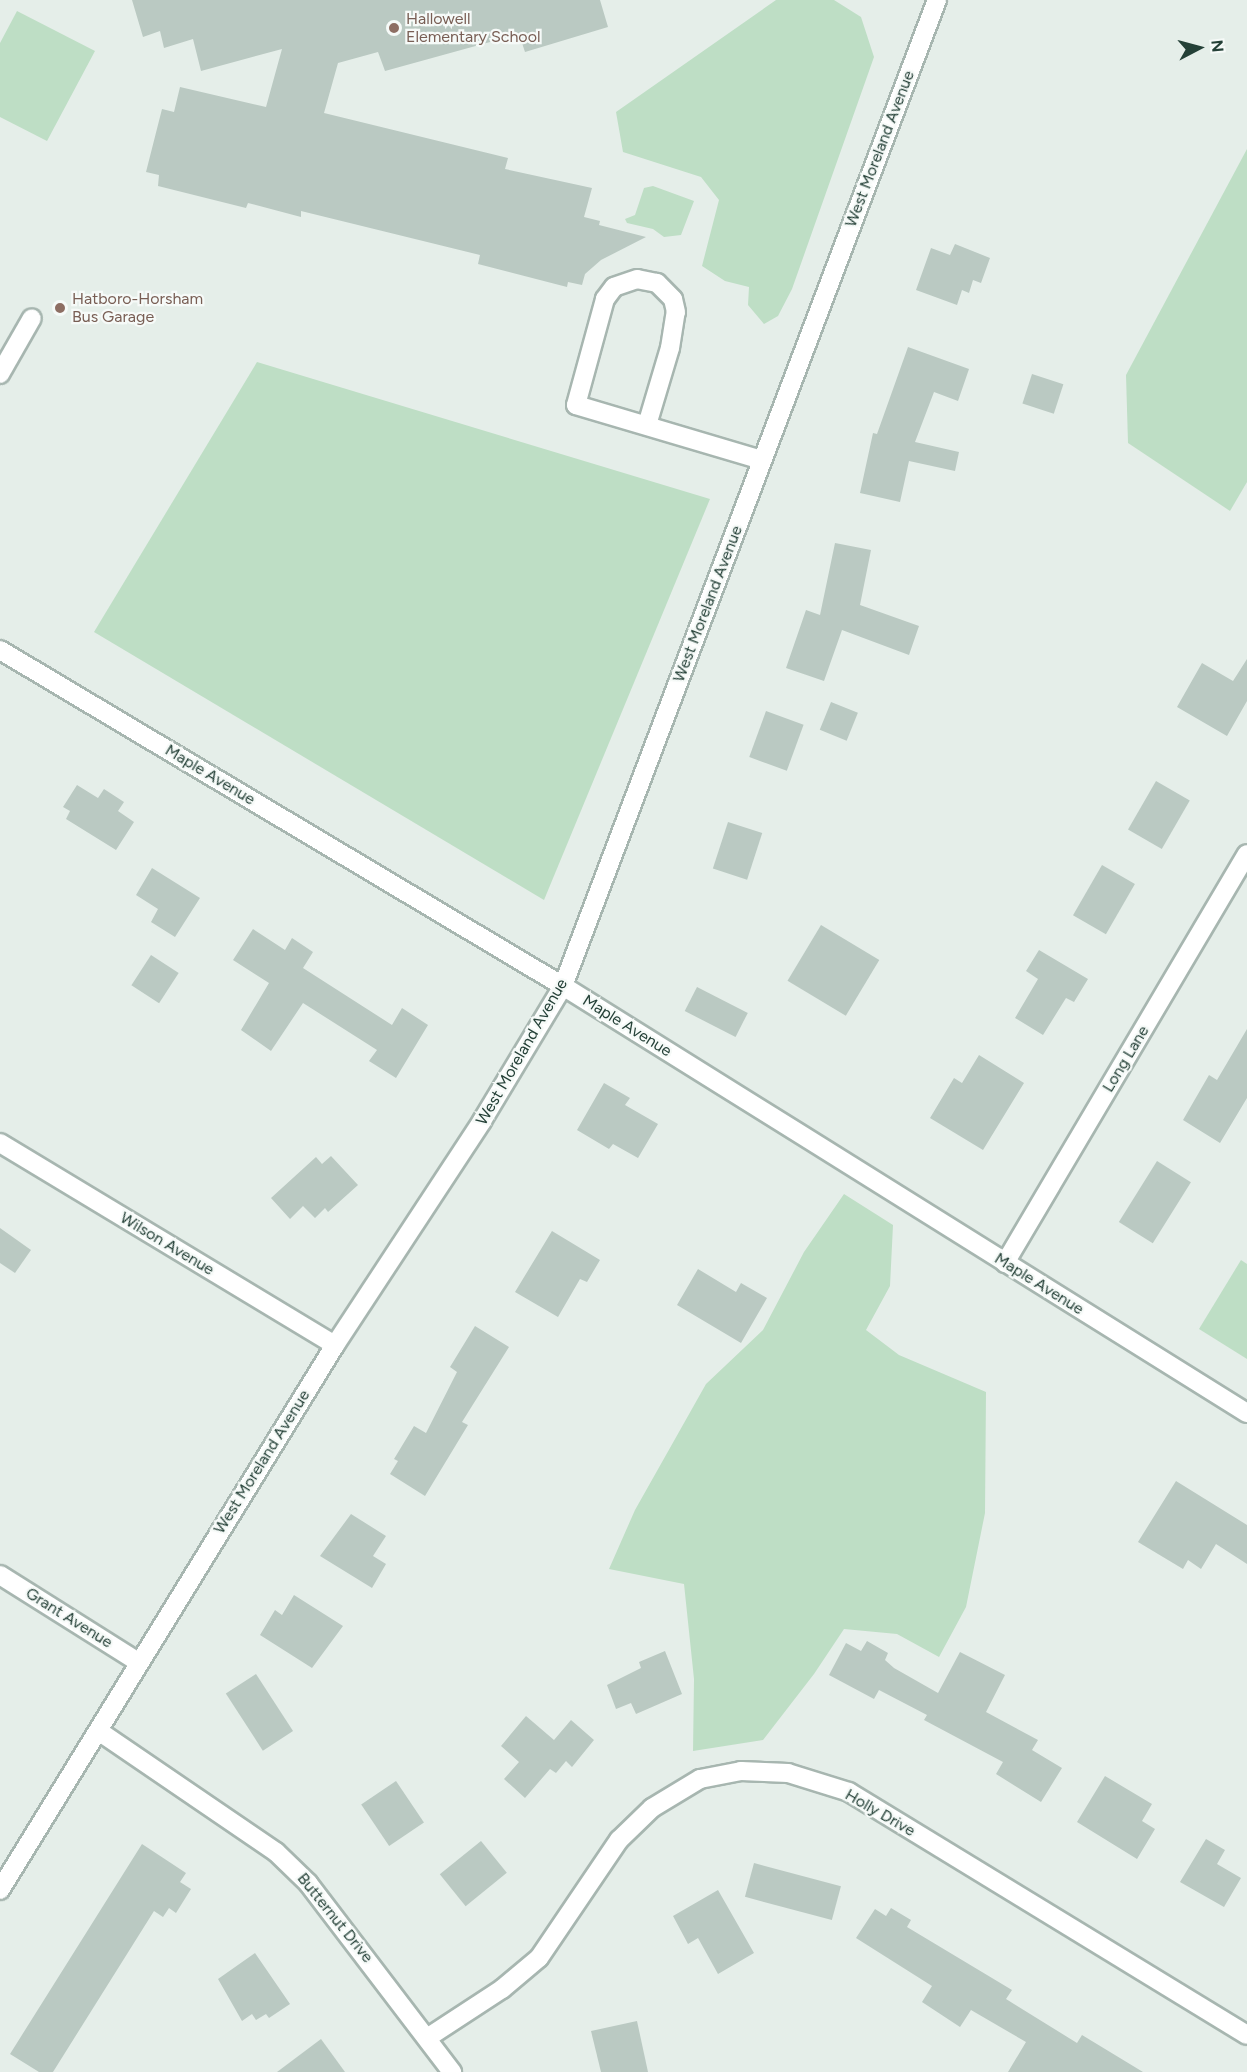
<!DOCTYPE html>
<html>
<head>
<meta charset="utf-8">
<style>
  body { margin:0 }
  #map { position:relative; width:1247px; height:2072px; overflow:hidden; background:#e5eee9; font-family:Figtree,sans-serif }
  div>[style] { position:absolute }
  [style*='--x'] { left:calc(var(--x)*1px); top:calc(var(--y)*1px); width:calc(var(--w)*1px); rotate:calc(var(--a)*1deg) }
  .green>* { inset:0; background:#bedec5 }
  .building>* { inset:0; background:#bac9c2; transform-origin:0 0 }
  .roads { filter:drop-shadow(2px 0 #a7b6b0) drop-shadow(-2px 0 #a7b6b0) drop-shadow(0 2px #a7b6b0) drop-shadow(0 -2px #a7b6b0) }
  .minor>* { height:18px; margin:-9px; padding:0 9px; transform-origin:9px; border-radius:9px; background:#fff }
  .dots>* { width:16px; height:16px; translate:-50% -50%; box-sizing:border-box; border:3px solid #f6faf8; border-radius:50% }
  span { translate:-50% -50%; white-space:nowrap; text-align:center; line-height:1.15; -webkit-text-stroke:4.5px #f6faf8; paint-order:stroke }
  .education-label { font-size:16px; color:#785e54 }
  .left { translate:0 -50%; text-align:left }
  .street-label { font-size:16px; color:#244037 }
  .north { position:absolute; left:1169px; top:18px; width:60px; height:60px; -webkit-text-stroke:4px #f6faf8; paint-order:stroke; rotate:84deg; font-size:16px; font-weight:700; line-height:24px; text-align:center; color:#244037 }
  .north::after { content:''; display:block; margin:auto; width:21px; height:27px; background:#244037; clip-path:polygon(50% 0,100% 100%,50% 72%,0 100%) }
</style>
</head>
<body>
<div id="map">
  <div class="green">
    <i style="clip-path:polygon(776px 0,834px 0,861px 17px,874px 57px,792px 289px,778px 316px,764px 324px,748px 305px,749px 287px,725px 281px,702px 266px,719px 200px,701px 177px,623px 152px,616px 112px)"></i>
    <i style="clip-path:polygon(17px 11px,95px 51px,47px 141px,0 117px,0 43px)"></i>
    <i style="clip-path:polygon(1247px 149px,1247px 482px,1230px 511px,1128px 443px,1126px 375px)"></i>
    <i style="clip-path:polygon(653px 186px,694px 201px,681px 235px,664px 237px,653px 229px,627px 223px,625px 219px,635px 215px,644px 188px)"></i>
    <i style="clip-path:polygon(257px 362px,710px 499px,544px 900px,94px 632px)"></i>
    <i style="clip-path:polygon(844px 1194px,893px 1225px,890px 1286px,866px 1330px,899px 1355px,986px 1392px,985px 1513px,966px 1607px,939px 1657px,897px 1634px,844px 1629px,814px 1674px,763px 1740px,693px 1751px,694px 1679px,684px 1584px,609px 1569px,635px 1510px,706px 1384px,763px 1330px,804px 1252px)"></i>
    <i style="clip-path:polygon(1241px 1260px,1247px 1264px,1247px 1359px,1199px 1329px)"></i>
  </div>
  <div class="building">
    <i style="clip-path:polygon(132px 0,600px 0,608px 27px,525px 52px,519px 34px,385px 71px,378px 52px,338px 63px,324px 113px,508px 158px,505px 169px,592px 188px,584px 217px,600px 221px,599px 225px,646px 237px,601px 260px,585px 274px,582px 285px,568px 282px,567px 287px,478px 264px,480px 255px,301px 211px,301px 217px,248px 203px,246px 208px,158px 186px,159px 175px,146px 172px,162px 109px,174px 112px,180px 87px,266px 107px,282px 49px,201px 71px,193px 39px,164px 48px,160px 31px,143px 37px)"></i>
    <i style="clip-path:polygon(955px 244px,990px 258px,981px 283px,973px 280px,969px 293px,962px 290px,957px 305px,916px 290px,931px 248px,950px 255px)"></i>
    <i style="clip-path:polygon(908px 347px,969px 369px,958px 401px,934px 392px,915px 442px,959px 452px,955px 471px,909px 461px,900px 502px,860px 493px,873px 433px,877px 434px)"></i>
    <i style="left:1032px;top:374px;width:33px;height:31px;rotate:18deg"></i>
    <i style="clip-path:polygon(835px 543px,871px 550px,860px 605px,919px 626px,909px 655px,842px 630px,824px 681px,786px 668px,806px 610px,820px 615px)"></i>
    <i style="clip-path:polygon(1247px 659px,1247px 701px,1227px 736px,1177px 707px,1202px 663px,1233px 681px)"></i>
    <i style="left:831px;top:702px;width:29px;height:30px;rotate:22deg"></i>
    <i style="left:766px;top:711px;width:40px;height:49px;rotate:20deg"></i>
    <i style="left:1156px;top:781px;width:39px;height:56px;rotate:30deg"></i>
    <i style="clip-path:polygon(77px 785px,98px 798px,104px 789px,124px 802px,118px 811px,134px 822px,116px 850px,66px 819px,70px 811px,63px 807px)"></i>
    <i style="left:728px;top:822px;width:36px;height:49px;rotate:18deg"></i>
    <i style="left:1102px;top:865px;width:38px;height:58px;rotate:30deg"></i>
    <i style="clip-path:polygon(152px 868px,200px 898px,175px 937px,151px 922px,158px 909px,136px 895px)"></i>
    <i style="left:821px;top:925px;width:68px;height:65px;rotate:31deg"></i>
    <i style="clip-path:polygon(253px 929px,285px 950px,292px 938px,313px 952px,303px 968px,392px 1025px,402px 1008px,428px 1025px,396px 1078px,369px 1061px,377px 1050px,303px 1003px,271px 1051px,241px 1030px,269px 983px,233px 960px)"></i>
    <i style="clip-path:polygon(1039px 950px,1088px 979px,1074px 1002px,1066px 998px,1043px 1035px,1015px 1018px,1038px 979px,1026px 971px)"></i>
    <i style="left:151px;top:955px;width:33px;height:36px;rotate:33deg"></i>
    <i style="left:697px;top:987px;width:57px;height:27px;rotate:27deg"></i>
    <i style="clip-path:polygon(1247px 1029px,1247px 1098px,1220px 1143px,1183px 1120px,1209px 1075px,1217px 1080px)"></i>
    <i style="clip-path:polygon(979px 1055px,1024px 1083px,983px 1150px,930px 1118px,954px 1078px,962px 1083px)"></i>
    <i style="clip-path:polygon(604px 1083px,630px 1098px,625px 1105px,658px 1124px,638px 1158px,613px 1144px,609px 1149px,577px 1130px)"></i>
    <i style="clip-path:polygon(331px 1156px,358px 1185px,328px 1212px,325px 1208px,315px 1218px,303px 1206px,290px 1219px,271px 1198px,316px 1157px,322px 1164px)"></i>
    <i style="left:1157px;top:1161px;width:40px;height:72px;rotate:32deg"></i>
    <i style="clip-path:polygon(0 1228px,31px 1250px,15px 1273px,0 1263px)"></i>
    <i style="clip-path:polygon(552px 1231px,600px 1260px,587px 1282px,580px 1279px,558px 1317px,515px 1292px)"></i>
    <i style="clip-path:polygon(698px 1269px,736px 1292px,741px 1283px,767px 1298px,741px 1343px,677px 1305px)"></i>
    <i style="clip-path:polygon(475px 1326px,509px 1347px,462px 1422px,468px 1425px,425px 1496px,390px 1474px,398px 1461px,394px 1459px,414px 1426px,426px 1433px,457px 1372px,450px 1367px)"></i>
    <i style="clip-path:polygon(1176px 1481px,1247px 1525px,1247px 1564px,1216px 1544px,1201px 1569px,1188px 1560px,1183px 1569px,1138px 1542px)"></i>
    <i style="clip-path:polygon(351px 1514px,386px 1536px,373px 1556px,386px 1564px,372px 1588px,320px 1556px)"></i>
    <i style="clip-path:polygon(294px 1595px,343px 1626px,312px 1668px,260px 1635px,275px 1610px,282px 1615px)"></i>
    <i style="clip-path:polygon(867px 1641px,888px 1653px,885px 1660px,894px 1668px,938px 1693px,960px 1652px,1005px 1675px,986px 1712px,1038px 1740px,1032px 1750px,1062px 1768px,1041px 1802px,996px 1774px,1003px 1762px,924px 1720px,927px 1715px,879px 1690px,874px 1699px,829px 1675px,846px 1643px,861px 1651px)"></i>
    <i style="clip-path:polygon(665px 1651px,682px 1694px,636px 1714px,631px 1703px,616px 1709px,607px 1685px,641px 1668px,639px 1662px)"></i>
    <i style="left:256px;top:1674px;width:68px;height:36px;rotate:57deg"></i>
    <i style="clip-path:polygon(526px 1716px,554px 1740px,571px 1720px,594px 1740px,572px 1767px,566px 1761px,556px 1773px,550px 1769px,525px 1798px,504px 1779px,519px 1762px,501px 1746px)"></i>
    <i style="clip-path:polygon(1105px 1776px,1152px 1804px,1142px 1821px,1155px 1829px,1137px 1859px,1077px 1822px)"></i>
    <i style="left:396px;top:1781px;width:50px;height:42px;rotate:56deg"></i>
    <i style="clip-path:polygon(1206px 1839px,1225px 1850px,1217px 1864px,1241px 1878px,1224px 1907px,1180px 1882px)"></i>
    <i style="left:481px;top:1841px;width:41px;height:53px;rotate:51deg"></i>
    <i style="clip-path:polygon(142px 1844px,186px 1873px,180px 1882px,191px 1889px,176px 1913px,169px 1908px,163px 1917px,154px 1911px,53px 2072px,39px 2072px,10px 2054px)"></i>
    <i style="left:754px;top:1863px;width:90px;height:35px;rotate:15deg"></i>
    <i style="clip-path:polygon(718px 1890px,754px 1953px,718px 1974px,698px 1938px,688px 1944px,673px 1916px)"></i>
    <i style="clip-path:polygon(891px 1908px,911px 1920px,907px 1927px,1012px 1990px,1006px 1999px,1077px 2043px,1082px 2035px,1143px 2072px,1008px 2072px,1026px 2042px,971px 2010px,960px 2027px,922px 2002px,932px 1986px,856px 1938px,875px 1909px,886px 1916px)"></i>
    <i style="clip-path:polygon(255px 1953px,290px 2004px,269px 2018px,266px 2014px,256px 2020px,252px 2014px,242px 2021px,218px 1979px)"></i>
    <i style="clip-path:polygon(637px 2021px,648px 2072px,601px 2072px,591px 2031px)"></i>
    <i style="clip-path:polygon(321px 2039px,345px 2072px,277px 2072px)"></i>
  </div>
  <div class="roads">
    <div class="minor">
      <i style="--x:0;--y:374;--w:64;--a:-60.3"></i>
      <i style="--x:647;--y:425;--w:80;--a:-73.4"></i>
      <i style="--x:670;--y:348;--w:36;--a:-81"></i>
      <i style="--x:676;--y:312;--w:13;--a:-103"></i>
      <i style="--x:673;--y:299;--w:23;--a:-135"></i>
      <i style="--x:657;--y:283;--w:20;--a:-169"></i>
      <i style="--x:637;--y:279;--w:24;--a:161"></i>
      <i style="--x:614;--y:287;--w:15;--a:127"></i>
      <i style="--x:605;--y:299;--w:110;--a:105.3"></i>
      <i style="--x:576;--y:405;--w:194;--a:16.5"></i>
      <i style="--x:0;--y:650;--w:656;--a:30.83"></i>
      <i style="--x:563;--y:986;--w:806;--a:31.98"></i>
      <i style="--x:0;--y:1143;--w:391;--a:31.1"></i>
      <i style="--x:1005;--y:1263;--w:475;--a:-59.4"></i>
      <i style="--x:0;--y:1575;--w:163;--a:32.2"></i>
      <i style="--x:100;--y:1732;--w:213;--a:34.3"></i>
      <i style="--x:276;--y:1852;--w:45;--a:44.1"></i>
      <i style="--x:308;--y:1883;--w:238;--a:52.7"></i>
      <i style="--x:0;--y:1890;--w:640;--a:-58.42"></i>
      <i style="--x:335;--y:1345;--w:268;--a:-56.7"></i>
      <i style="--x:482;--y:1121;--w:157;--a:-59"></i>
      <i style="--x:563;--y:986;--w:1055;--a:-69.23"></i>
      <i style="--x:427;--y:2038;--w:90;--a:-33.2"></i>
      <i style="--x:502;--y:1989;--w:48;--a:-40"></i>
      <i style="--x:539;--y:1958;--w:143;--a:-55.9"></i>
      <i style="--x:619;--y:1840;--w:46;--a:-44.1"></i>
      <i style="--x:652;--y:1808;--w:56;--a:-31.1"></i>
      <i style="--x:700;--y:1779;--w:42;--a:-11"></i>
      <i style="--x:741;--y:1771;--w:47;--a:2.4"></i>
      <i style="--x:788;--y:1773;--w:64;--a:17.3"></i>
      <i style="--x:849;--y:1792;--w:466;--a:31.4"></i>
    </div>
  </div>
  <div class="dots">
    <i style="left:394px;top:28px;background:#8d6e63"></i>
    <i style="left:60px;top:308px;background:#8d6e63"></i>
  </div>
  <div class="education-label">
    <span class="left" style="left:406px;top:28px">Hallowell<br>Elementary School</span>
    <span class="left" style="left:72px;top:308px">Hatboro-Horsham<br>Bus Garage</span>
  </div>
  <div class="street-label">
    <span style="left:880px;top:149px;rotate:-69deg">West Moreland Avenue</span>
    <span style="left:708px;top:604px;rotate:-69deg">West Moreland Avenue</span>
    <span style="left:210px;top:775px;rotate:31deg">Maple Avenue</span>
    <span style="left:627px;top:1026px;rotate:32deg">Maple Avenue</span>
    <span style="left:522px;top:1052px;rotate:-60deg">West Moreland Avenue</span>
    <span style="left:1126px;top:1059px;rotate:-59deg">Long Lane</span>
    <span style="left:167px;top:1244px;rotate:31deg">Wilson Avenue</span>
    <span style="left:1039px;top:1284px;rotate:32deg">Maple Avenue</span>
    <span style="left:262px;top:1462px;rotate:-58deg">West Moreland Avenue</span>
    <span style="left:69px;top:1618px;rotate:32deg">Grant Avenue</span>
    <span style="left:880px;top:1813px;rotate:30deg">Holly Drive</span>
    <span style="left:335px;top:1918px;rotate:51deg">Butternut Drive</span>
  </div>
  <div class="north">N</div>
</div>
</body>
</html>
